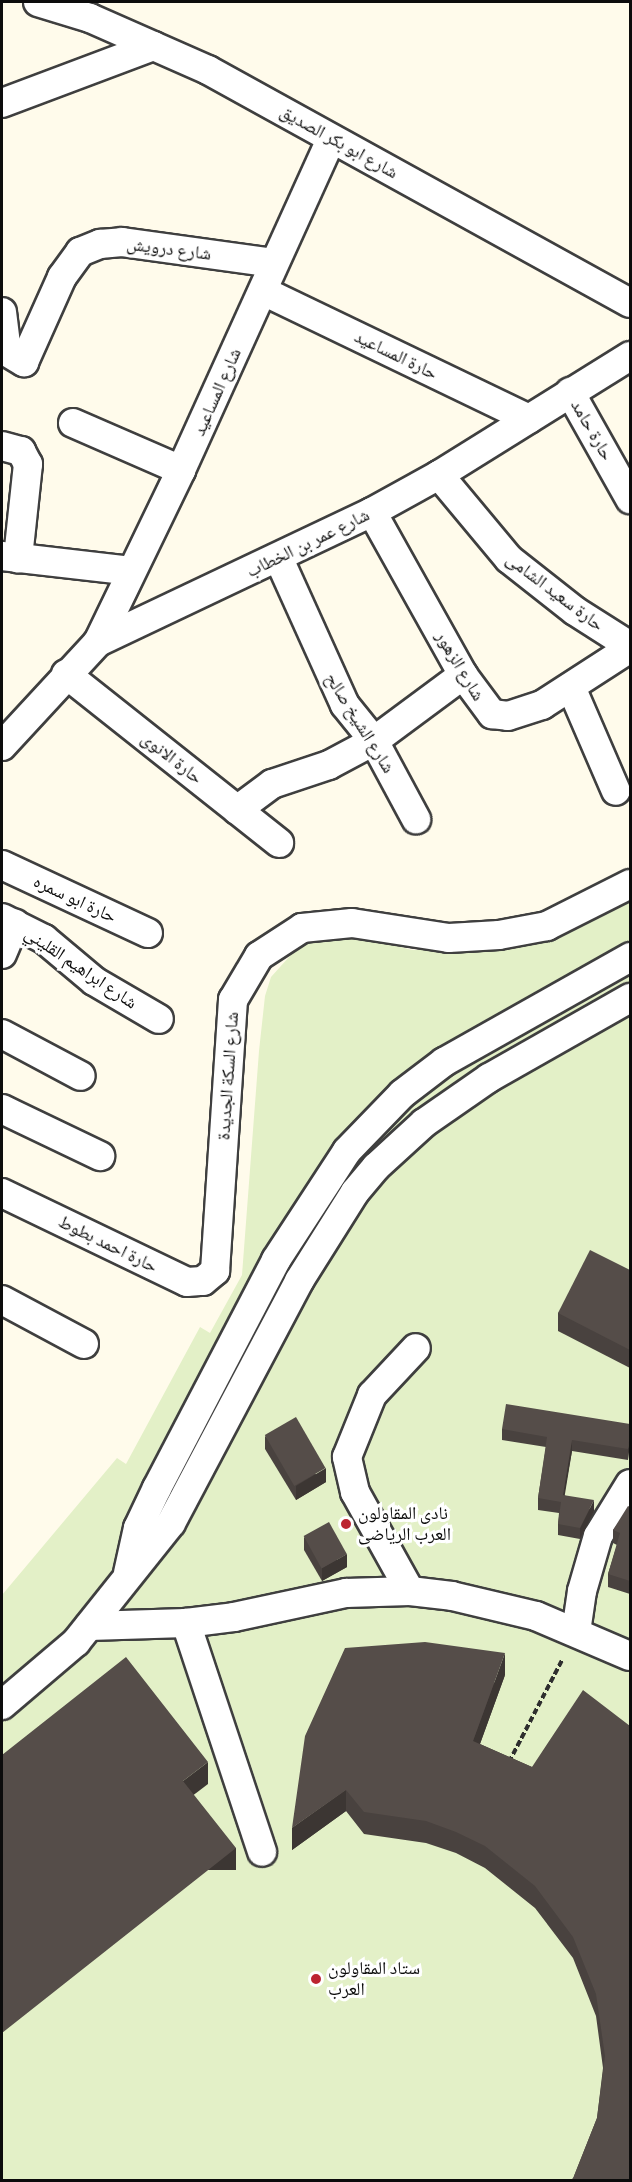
<!DOCTYPE html>
<html>
<head>
<meta charset="utf-8">
<style>
  body { margin:0 }
  #map { position:relative; width:632px; height:2182px; overflow:hidden; background:#fffbeb; font-family:Bitter,"Noto Naskh Arabic",serif }
  div>[style] { position:absolute }
  [style*='--x'] { left:calc(var(--x)*1px); top:calc(var(--y)*1px); width:calc(var(--w)*1px); rotate:calc(var(--a)*1deg) }
  .pitch>* { inset:0; background:#e3f0c7 }
  .path>* { height:4px; margin-top:-2px; transform-origin:0; background:repeating-linear-gradient(90deg,#2e2e2e 0 6px,transparent 0 9px) }
  .roads { filter:drop-shadow(2px 0 #3f3f3f) drop-shadow(-2px 0 #3f3f3f) drop-shadow(0 2px #3f3f3f) drop-shadow(0 -2px #3f3f3f) }
  .minor>* { height:28px; margin:-14px; padding:0 14px; transform-origin:14px; border-radius:14px; background:#fff }
  .wall>* { inset:0; background:#49423f }
  .shaded-wall>* { inset:0; background:#3c3633; transform-origin:0 0 }
  .building>* { inset:0; background:#554d49; transform-origin:0 0 }
  .dots>* { width:16px; height:16px; translate:-50% -50%; box-sizing:border-box; border:3px solid #fff; border-radius:50% }
  span { translate:-50% -50%; white-space:nowrap; text-align:center; line-height:1.15; -webkit-text-stroke:6px #fff; paint-order:stroke }
  .street-label { font-size:18px; color:#0c0c0c }
  .poi-label { font-size:18px; color:#0c0c0c }
  .left { translate:0 -50%; text-align:left }
  .frame { position:absolute; inset:0; border:3px solid #0c0c0c; pointer-events:none }
</style>
</head>
<body>
<div id="map">
  <div class="pitch">
    <i style="clip-path:polygon(630px 896px,630px 2180px,2px 2180px,2px 1595px,117px 1458px,126px 1464px,200px 1327px,210px 1333px,242px 1275px,259px 1051px,265px 996px,271px 977px,298px 947px,316px 938px,356px 935px,412px 950px,471px 950px)"></i>
  </div>
  <div class="path">
    <i style="--x:509;--y:1762;--w:115;--a:-62.5"></i>
  </div>
  <div class="roads">
    <div class="minor">
      <i style="--x:38;--y:2;--w:54;--a:17.1"></i>
      <i style="--x:90;--y:18;--w:129;--a:23.8"></i>
      <i style="--x:208;--y:70;--w:482;--a:28.9"></i>
      <i style="--x:2;--y:103;--w:162;--a:-20.6"></i>
      <i style="--x:263;--y:291;--w:295;--a:25.7"></i>
      <i style="--x:2;--y:312;--w:40;--a:82.9"></i>
      <i style="--x:2;--y:349;--w:26;--a:31"></i>
      <i style="--x:24;--y:362;--w:93;--a:-65.9"></i>
      <i style="--x:62;--y:277;--w:31;--a:-54"></i>
      <i style="--x:80;--y:252;--w:22;--a:-22"></i>
      <i style="--x:100;--y:244;--w:22;--a:-5"></i>
      <i style="--x:122;--y:242;--w:153;--a:7.9"></i>
      <i style="--x:570;--y:392;--w:123;--a:60.7"></i>
      <i style="--x:73;--y:423;--w:118;--a:23.5"></i>
      <i style="--x:2;--y:446;--w:20;--a:15"></i>
      <i style="--x:21;--y:451;--w:15;--a:62"></i>
      <i style="--x:28;--y:464;--w:95;--a:96.1"></i>
      <i style="--x:439;--y:475;--w:109;--a:50.2"></i>
      <i style="--x:509;--y:559;--w:84;--a:38.2"></i>
      <i style="--x:575;--y:611;--w:65;--a:32.5"></i>
      <i style="--x:372;--y:512;--w:187;--a:60.8"></i>
      <i style="--x:463;--y:675;--w:49;--a:53.4"></i>
      <i style="--x:492;--y:714;--w:16;--a:7"></i>
      <i style="--x:508;--y:716;--w:36;--a:-18"></i>
      <i style="--x:542;--y:705;--w:105;--a:-32.9"></i>
      <i style="--x:2;--y:556;--w:130;--a:6.6"></i>
      <i style="--x:279;--y:559;--w:160;--a:65.7"></i>
      <i style="--x:345;--y:705;--w:46;--a:51.1"></i>
      <i style="--x:374;--y:741;--w:89;--a:61.7"></i>
      <i style="--x:98;--y:642;--w:191;--a:-64.2"></i>
      <i style="--x:181;--y:470;--w:363;--a:-65.6"></i>
      <i style="--x:66;--y:674;--w:272;--a:38.4"></i>
      <i style="--x:571;--y:687;--w:113;--a:66.6"></i>
      <i style="--x:2;--y:746;--w:142;--a:-47.3"></i>
      <i style="--x:98;--y:642;--w:303;--a:-25.4"></i>
      <i style="--x:372;--y:512;--w:77;--a:-28.9"></i>
      <i style="--x:439;--y:475;--w:225;--a:-31.9"></i>
      <i style="--x:237;--y:810;--w:44;--a:-36.6"></i>
      <i style="--x:272;--y:784;--w:60;--a:-18.4"></i>
      <i style="--x:329;--y:765;--w:51;--a:-28.1"></i>
      <i style="--x:374;--y:741;--w:111;--a:-36.6"></i>
      <i style="--x:2;--y:865;--w:161;--a:25"></i>
      <i style="--x:2;--y:918;--w:47;--a:26.6"></i>
      <i style="--x:44;--y:939;--w:65;--a:40"></i>
      <i style="--x:94;--y:981;--w:75;--a:30.3"></i>
      <i style="--x:2;--y:954;--w:33;--a:-67"></i>
      <i style="--x:2;--y:1034;--w:89;--a:28"></i>
      <i style="--x:2;--y:1109;--w:109;--a:25.6"></i>
      <i style="--x:2;--y:1193;--w:205;--a:25.7"></i>
      <i style="--x:187;--y:1282;--w:16;--a:-4"></i>
      <i style="--x:203;--y:1281;--w:16;--a:-40"></i>
      <i style="--x:215;--y:1271;--w:272;--a:-86.2"></i>
      <i style="--x:233;--y:1000;--w:51;--a:-59.4"></i>
      <i style="--x:259;--y:956;--w:51;--a:-33.1"></i>
      <i style="--x:302;--y:928;--w:50;--a:-5.7"></i>
      <i style="--x:352;--y:923;--w:98;--a:8.8"></i>
      <i style="--x:449;--y:938;--w:50;--a:-3.4"></i>
      <i style="--x:499;--y:935;--w:49;--a:-10.6"></i>
      <i style="--x:547;--y:926;--w:93;--a:-26.8"></i>
      <i style="--x:2;--y:1300;--w:93;--a:28.2"></i>
      <i style="--x:128;--y:1573;--w:46;--a:-77.5"></i>
      <i style="--x:138;--y:1528;--w:44;--a:-64.6"></i>
      <i style="--x:157;--y:1488;--w:257;--a:-62.4"></i>
      <i style="--x:276;--y:1260;--w:130;--a:-56.9"></i>
      <i style="--x:347;--y:1151;--w:79;--a:-46"></i>
      <i style="--x:402;--y:1094;--w:53;--a:-37.3"></i>
      <i style="--x:444;--y:1062;--w:214;--a:-29.4"></i>
      <i style="--x:410;--y:1591;--w:113;--a:-119.1"></i>
      <i style="--x:355;--y:1492;--w:36;--a:-103"></i>
      <i style="--x:347;--y:1457;--w:67;--a:-68"></i>
      <i style="--x:372;--y:1395;--w:64;--a:-46.9"></i>
      <i style="--x:186;--y:1623;--w:241;--a:71.6"></i>
      <i style="--x:89;--y:1626;--w:97;--a:-1.8"></i>
      <i style="--x:186;--y:1623;--w:48;--a:-7.1"></i>
      <i style="--x:234;--y:1617;--w:115;--a:-12.1"></i>
      <i style="--x:346;--y:1593;--w:64;--a:-1.8"></i>
      <i style="--x:410;--y:1591;--w:42;--a:6.8"></i>
      <i style="--x:452;--y:1596;--w:86;--a:13.4"></i>
      <i style="--x:536;--y:1616;--w:102;--a:23.1"></i>
      <i style="--x:576;--y:1632;--w:41;--a:-81.7"></i>
      <i style="--x:582;--y:1591;--w:57;--a:-73.8"></i>
      <i style="--x:598;--y:1536;--w:61;--a:-58.4"></i>
      <i style="--x:2;--y:1705;--w:97;--a:-40.4"></i>
      <i style="--x:76;--y:1642;--w:152;--a:-51.4"></i>
      <i style="--x:171;--y:1523;--w:274;--a:-62.1"></i>
      <i style="--x:299;--y:1281;--w:105;--a:-57.8"></i>
      <i style="--x:355;--y:1192;--w:33;--a:-50"></i>
      <i style="--x:376;--y:1167;--w:65;--a:-42.5"></i>
      <i style="--x:424;--y:1123;--w:79;--a:-34.7"></i>
      <i style="--x:489;--y:1078;--w:162;--a:-29.6"></i>
    </div>
  </div>
  <div class="wall">
    <i style="clip-path:polygon(630px 1270px,630px 1368px,558px 1331px,558px 1313px)"></i>
    <i style="clip-path:polygon(630px 1424px,628px 1460px,572px 1451px,564px 1495px,594px 1511px,580px 1539px,558px 1535px,558px 1524px,559px 1513px,538px 1510px,538px 1498px,546px 1447px,502px 1440px,502px 1429px)"></i>
    <i style="clip-path:polygon(265px 1436px,326px 1482px,296px 1500px,265px 1449px)"></i>
    <i style="clip-path:polygon(630px 1507px,630px 1594px,608px 1587px,608px 1574px,617px 1545px,613px 1543px,613px 1530px)"></i>
    <i style="clip-path:polygon(304px 1537px,347px 1567px,322px 1581px,304px 1550px)"></i>
    <i style="clip-path:polygon(505px 1675px,480px 1744px,532px 1767px,630px 1726px,630px 2181px,574px 2176px,597px 2118px,603px 2068px,596px 2016px,573px 1958px,535px 1908px,485px 1868px,456px 1853px,426px 1843px,364px 1834px,346px 1811px,292px 1850px,292px 1828px)"></i>
  </div>
  <div class="shaded-wall">
    <i style="clip-path:polygon(630px 1433px,630px 1444px,628px 1460px,628px 1449px)"></i>
    <i style="clip-path:polygon(572px 1440px,572px 1451px,563px 1506px,563px 1495px)"></i>
    <i style="clip-path:polygon(326px 1468px,326px 1482px,296px 1500px,296px 1486px)"></i>
    <i style="clip-path:polygon(594px 1500px,594px 1511px,580px 1539px,580px 1528px)"></i>
    <i style="clip-path:polygon(347px 1554px,347px 1567px,322px 1581px,322px 1568px)"></i>
    <i style="clip-path:polygon(505px 1653px,505px 1675px,473px 1763px,473px 1741px)"></i>
    <i style="clip-path:polygon(208px 1762px,208px 1784px,183px 1803px,183px 1781px)"></i>
    <i style="clip-path:polygon(346px 1790px,346px 1811px,292px 1850px,292px 1828px)"></i>
    <i style="left:236px;top:1848px;width:22px;height:298px;rotate:90deg"></i>
  </div>
  <div class="building">
    <i style="clip-path:polygon(590px 1250px,630px 1270px,630px 1350px,558px 1313px)"></i>
    <i style="clip-path:polygon(506px 1404px,630px 1424px,630px 1433px,628px 1449px,572px 1440px,563px 1495px,594px 1500px,580px 1528px,558px 1524px,561px 1502px,538px 1498px,547px 1437px,502px 1429px)"></i>
    <i style="left:296px;top:1417px;width:59px;height:36px;rotate:60deg"></i>
    <i style="clip-path:polygon(628px 1506px,630px 1507px,630px 1581px,608px 1574px,620px 1533px,613px 1530px)"></i>
    <i style="left:329px;top:1522px;width:37px;height:29px;rotate:61deg"></i>
    <i style="clip-path:polygon(425px 1642px,505px 1653px,473px 1741px,532px 1767px,583px 1690px,630px 1726px,630px 2181px,571px 2181px,574px 2176px,597px 2118px,605px 2056px,596px 1994px,573px 1937px,535px 1886px,485px 1846px,456px 1832px,426px 1821px,364px 1812px,346px 1790px,292px 1828px,305px 1736px,345px 1648px)"></i>
    <i style="clip-path:polygon(126px 1657px,208px 1762px,183px 1781px,236px 1848px,2px 2033px,2px 1755px)"></i>
  </div>
  <div class="dots">
    <i style="left:346px;top:1524px;background:#bc2430"></i>
    <i style="left:316px;top:1979px;background:#bc2430"></i>
  </div>
  <div class="street-label">
    <span style="left:339px;top:142px;rotate:29deg">شارع ابو بكر الصديق</span>
    <span style="left:169px;top:249px;rotate:7deg">شارع درويش</span>
    <span style="left:396px;top:355px;rotate:26deg">حارة المساعيد</span>
    <span style="left:217px;top:392px;rotate:-66deg">شارع المساعيد</span>
    <span style="left:592px;top:430px;rotate:60deg">حارة حامد</span>
    <span style="left:308px;top:543px;rotate:-26deg">شارع عمر بن الخطاب</span>
    <span style="left:555px;top:592px;rotate:37deg">حارة سعيد الشامى</span>
    <span style="left:460px;top:666px;rotate:59deg">شارع الزهور</span>
    <span style="left:360px;top:723px;rotate:58deg">شارع الشيخ صالح</span>
    <span style="left:172px;top:758px;rotate:38deg">حارة الانوى</span>
    <span style="left:75px;top:899px;rotate:25deg">حارة ابو سمره</span>
    <span style="left:81px;top:968px;rotate:34deg">شارع ابراهيم القليني</span>
    <span style="left:228px;top:1076px;rotate:-86deg">شارع السكة الجديدة</span>
    <span style="left:108px;top:1244px;rotate:26deg">حارة احمد بطوط</span>
  </div>
  <div class="poi-label">
    <span class="left" style="left:358px;top:1524px">نادى المقاولون<br>العرب الرياضى</span>
    <span class="left" style="left:328px;top:1979px">ستاد المقاولون<br>العرب</span>
  </div>
  <div class="frame"></div>
</div>
</body>
</html>
